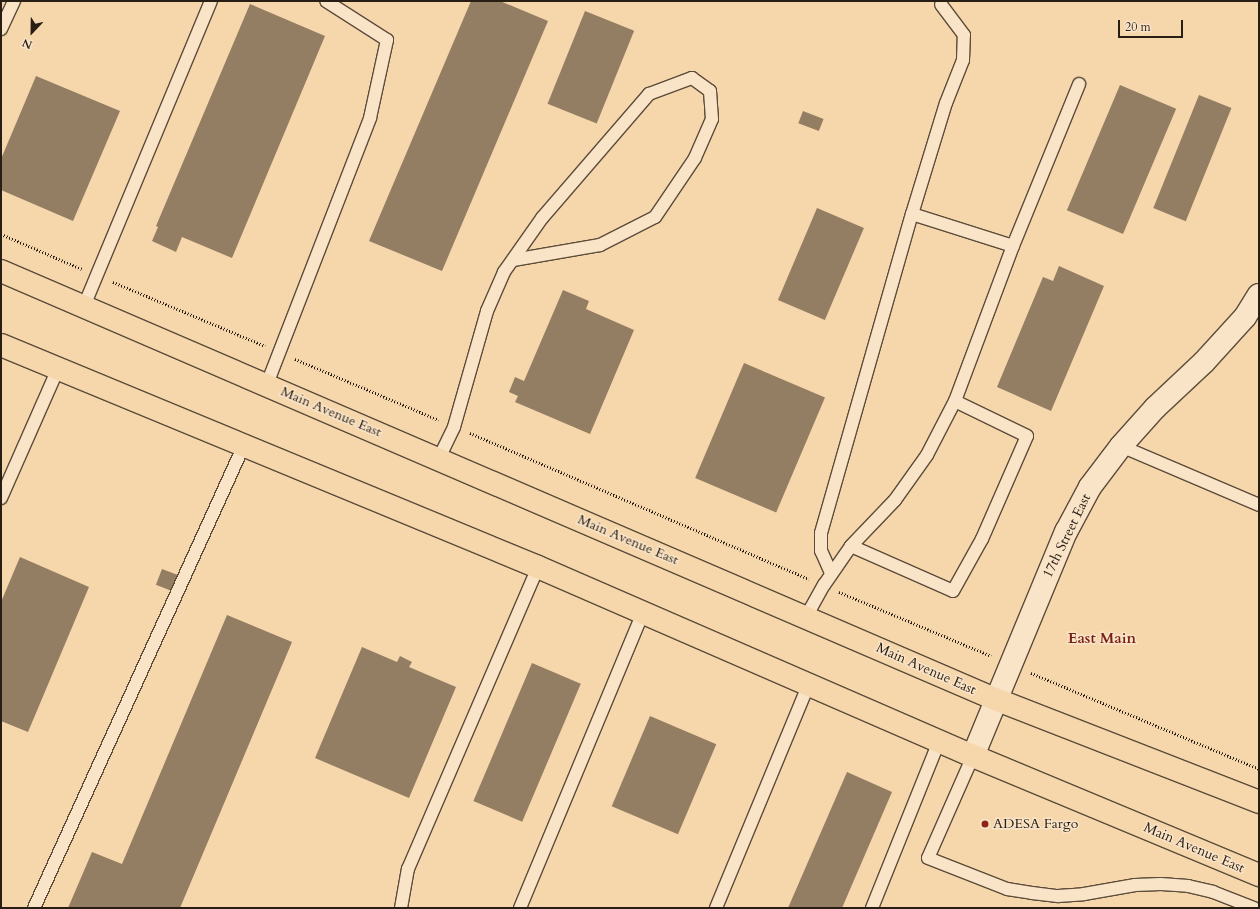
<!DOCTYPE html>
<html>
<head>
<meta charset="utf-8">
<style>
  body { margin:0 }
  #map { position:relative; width:1260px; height:909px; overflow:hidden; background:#f6d6ab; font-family:Cardo,serif }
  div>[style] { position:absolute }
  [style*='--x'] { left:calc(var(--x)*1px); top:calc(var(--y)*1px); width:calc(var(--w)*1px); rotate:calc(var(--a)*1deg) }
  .building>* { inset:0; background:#937e63; transform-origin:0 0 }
  .path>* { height:2.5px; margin-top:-1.25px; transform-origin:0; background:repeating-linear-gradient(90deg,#281e14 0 1px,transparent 0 3px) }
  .roads { filter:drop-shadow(1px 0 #5c4c3a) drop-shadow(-1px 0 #5c4c3a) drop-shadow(0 1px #5c4c3a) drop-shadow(0 -1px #5c4c3a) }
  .service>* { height:12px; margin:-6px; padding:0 6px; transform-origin:6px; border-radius:6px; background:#f9e4c8 }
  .tertiary>* { height:22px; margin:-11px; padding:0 11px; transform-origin:11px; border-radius:11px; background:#f9e4c8 }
  .primary>* { height:22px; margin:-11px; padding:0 11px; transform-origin:11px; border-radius:11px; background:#f6d6ab }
  .dots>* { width:11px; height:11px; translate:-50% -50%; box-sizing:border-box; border:2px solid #f9e4c8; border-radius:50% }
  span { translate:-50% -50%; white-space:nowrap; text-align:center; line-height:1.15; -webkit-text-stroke:3px #f9e4c8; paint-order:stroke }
  .street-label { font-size:14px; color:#281e14 }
  .poi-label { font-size:14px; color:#281e14 }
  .left { translate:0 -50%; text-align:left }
  .neighbourhood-label { font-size:15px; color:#7a1f14; font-weight:700 }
  .frame { position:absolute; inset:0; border:2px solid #281e14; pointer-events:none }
  .north { position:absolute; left:12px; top:12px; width:40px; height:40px; -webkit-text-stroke:3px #f9e4c8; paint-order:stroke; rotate:202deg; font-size:11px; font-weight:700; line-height:16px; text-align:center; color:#281e14 }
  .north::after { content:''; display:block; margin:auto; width:14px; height:18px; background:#281e14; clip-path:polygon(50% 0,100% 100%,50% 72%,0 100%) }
  .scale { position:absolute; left:1118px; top:20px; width:65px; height:18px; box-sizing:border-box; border:2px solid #281e14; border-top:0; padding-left:5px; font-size:12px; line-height:14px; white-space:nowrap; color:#281e14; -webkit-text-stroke:3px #f9e4c8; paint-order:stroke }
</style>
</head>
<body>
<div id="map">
  <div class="building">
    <i style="clip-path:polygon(471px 1px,500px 1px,548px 21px,442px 271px,369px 241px)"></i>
    <i style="clip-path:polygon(250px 4px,325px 36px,232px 258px,182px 237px,176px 252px,152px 241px,158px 227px,156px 226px)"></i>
    <i style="left:585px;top:11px;width:53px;height:100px;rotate:22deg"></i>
    <i style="clip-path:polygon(36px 76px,120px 111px,73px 221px,1px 190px,1px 159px)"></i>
    <i style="left:1120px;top:85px;width:61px;height:136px;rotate:23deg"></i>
    <i style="left:1199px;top:95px;width:35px;height:122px;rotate:22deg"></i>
    <i style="left:803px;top:111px;width:22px;height:13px;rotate:21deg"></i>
    <i style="left:817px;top:208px;width:51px;height:100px;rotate:23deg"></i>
    <i style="clip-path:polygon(1059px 266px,1104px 286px,1051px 411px,997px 387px,1043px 277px,1053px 281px)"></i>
    <i style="clip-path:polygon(563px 290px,589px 301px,586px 309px,634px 330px,590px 434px,515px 402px,518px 396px,509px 392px,515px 377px,524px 381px)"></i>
    <i style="left:744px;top:363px;width:88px;height:125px;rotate:23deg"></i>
    <i style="clip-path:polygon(20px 557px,89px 587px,28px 732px,1px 721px,1px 602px)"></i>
    <i style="left:162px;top:569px;width:17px;height:17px;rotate:21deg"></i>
    <i style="clip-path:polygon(227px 615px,292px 642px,180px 908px,68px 908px,92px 852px,122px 864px)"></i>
    <i style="clip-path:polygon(362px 647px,397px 662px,400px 656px,412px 662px,409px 667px,456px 687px,409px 798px,315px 758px)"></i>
    <i style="left:532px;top:663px;width:53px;height:150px;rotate:23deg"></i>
    <i style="left:650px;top:716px;width:72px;height:98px;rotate:23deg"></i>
    <i style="clip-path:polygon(847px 772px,892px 792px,842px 908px,788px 908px)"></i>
  </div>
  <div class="path">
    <i style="--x:1;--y:234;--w:88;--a:23.4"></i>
    <i style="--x:113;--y:282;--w:165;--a:22.8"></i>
    <i style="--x:295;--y:359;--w:156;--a:23"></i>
    <i style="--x:470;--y:433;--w:369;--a:23.3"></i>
    <i style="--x:839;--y:592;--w:165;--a:22.8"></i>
    <i style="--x:1031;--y:673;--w:247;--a:22.8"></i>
  </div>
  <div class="roads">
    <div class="service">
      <i style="--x:1;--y:29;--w:31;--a:-65"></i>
      <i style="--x:912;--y:214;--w:116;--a:-73"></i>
      <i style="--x:946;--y:103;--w:46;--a:-68.4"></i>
      <i style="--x:963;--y:60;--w:25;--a:-88"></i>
      <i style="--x:964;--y:35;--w:38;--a:-127"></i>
      <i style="--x:84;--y:306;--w:330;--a:-67.4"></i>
      <i style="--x:267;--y:384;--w:285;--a:-68.8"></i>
      <i style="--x:370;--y:118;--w:80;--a:-77.7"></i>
      <i style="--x:387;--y:40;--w:72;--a:-147.4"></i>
      <i style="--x:1121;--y:446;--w:150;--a:23.1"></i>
      <i style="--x:439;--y:458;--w:34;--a:-64"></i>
      <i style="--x:454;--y:427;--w:121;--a:-74.1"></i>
      <i style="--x:487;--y:311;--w:43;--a:-66.4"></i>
      <i style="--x:504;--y:272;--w:66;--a:-54.9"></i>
      <i style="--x:542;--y:218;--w:164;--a:-49.2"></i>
      <i style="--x:649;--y:94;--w:46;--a:-20.4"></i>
      <i style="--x:692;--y:78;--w:22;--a:36"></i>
      <i style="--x:710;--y:91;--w:28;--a:86"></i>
      <i style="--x:712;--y:119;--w:43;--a:113.6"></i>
      <i style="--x:695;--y:158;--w:71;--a:124.1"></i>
      <i style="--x:655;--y:217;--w:62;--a:153"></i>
      <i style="--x:600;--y:245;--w:88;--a:170.2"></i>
      <i style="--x:1;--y:498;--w:141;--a:-66.2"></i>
      <i style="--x:851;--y:546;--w:111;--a:23.8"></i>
      <i style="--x:953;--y:591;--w:60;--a:-60.9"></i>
      <i style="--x:982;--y:539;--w:112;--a:-66.4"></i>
      <i style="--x:1027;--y:436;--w:80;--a:-154.1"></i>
      <i style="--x:831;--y:573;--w:24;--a:-114"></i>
      <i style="--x:821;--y:551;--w:18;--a:-90"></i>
      <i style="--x:821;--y:533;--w:332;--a:-74.1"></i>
      <i style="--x:912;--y:214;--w:106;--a:17.6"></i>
      <i style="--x:806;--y:617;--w:37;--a:-61"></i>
      <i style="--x:824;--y:585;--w:47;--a:-55.3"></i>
      <i style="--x:851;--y:546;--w:64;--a:-46.3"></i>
      <i style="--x:895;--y:500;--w:55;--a:-54.6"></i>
      <i style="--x:927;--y:455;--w:61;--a:-62.6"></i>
      <i style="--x:955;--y:401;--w:165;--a:-69.5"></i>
      <i style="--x:1013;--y:246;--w:175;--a:-67.8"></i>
      <i style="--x:973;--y:756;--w:111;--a:113.8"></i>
      <i style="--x:928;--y:858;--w:85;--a:21.4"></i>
      <i style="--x:1007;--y:889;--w:25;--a:9"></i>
      <i style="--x:1032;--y:893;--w:26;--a:7"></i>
      <i style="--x:1058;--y:896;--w:26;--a:-4"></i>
      <i style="--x:1084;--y:894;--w:52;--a:-10"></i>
      <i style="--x:1135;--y:885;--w:26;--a:-2"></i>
      <i style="--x:1161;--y:884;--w:27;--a:4"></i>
      <i style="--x:1188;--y:886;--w:26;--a:13"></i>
      <i style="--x:1213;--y:892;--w:44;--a:21.3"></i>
      <i style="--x:34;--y:908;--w:508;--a:-65.6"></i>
      <i style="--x:401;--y:908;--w:40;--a:-80"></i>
      <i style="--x:408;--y:869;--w:329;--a:-66.7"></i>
      <i style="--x:520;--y:908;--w:321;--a:-67.4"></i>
      <i style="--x:716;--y:908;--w:243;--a:-67.5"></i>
      <i style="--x:872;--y:908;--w:180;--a:-68.1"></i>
    </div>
    <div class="tertiary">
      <i style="--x:973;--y:756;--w:243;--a:-67.5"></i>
      <i style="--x:1066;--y:532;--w:51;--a:-61.9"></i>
      <i style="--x:1090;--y:487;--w:51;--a:-52.9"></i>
      <i style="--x:1121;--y:446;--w:51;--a:-48.2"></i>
      <i style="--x:1155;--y:408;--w:67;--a:-43.2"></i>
      <i style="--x:1204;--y:362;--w:61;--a:-47.7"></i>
      <i style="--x:1245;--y:317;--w:26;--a:-58"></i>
    </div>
    <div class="primary">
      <i style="--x:1;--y:271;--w:1082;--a:23.3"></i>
      <i style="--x:995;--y:699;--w:283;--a:21.3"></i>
      <i style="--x:1;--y:345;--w:581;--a:22.46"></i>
      <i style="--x:538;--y:567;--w:474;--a:23.5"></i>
      <i style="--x:973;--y:756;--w:310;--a:22.6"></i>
    </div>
  </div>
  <div class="dots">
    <i style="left:985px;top:824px;background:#8f2418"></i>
  </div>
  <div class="street-label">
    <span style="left:331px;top:412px;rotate:23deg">Main Avenue East</span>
    <span style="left:1067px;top:536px;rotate:-64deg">17th Street East</span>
    <span style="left:628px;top:540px;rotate:23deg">Main Avenue East</span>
    <span style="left:926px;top:669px;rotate:24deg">Main Avenue East</span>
    <span style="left:1194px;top:848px;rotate:23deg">Main Avenue East</span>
  </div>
  <div class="poi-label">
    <span class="left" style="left:993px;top:824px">ADESA Fargo</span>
  </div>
  <div class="neighbourhood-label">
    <span style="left:1102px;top:639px">East Main</span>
  </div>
  <div class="frame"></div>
  <div class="north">N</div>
  <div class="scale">20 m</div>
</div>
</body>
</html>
